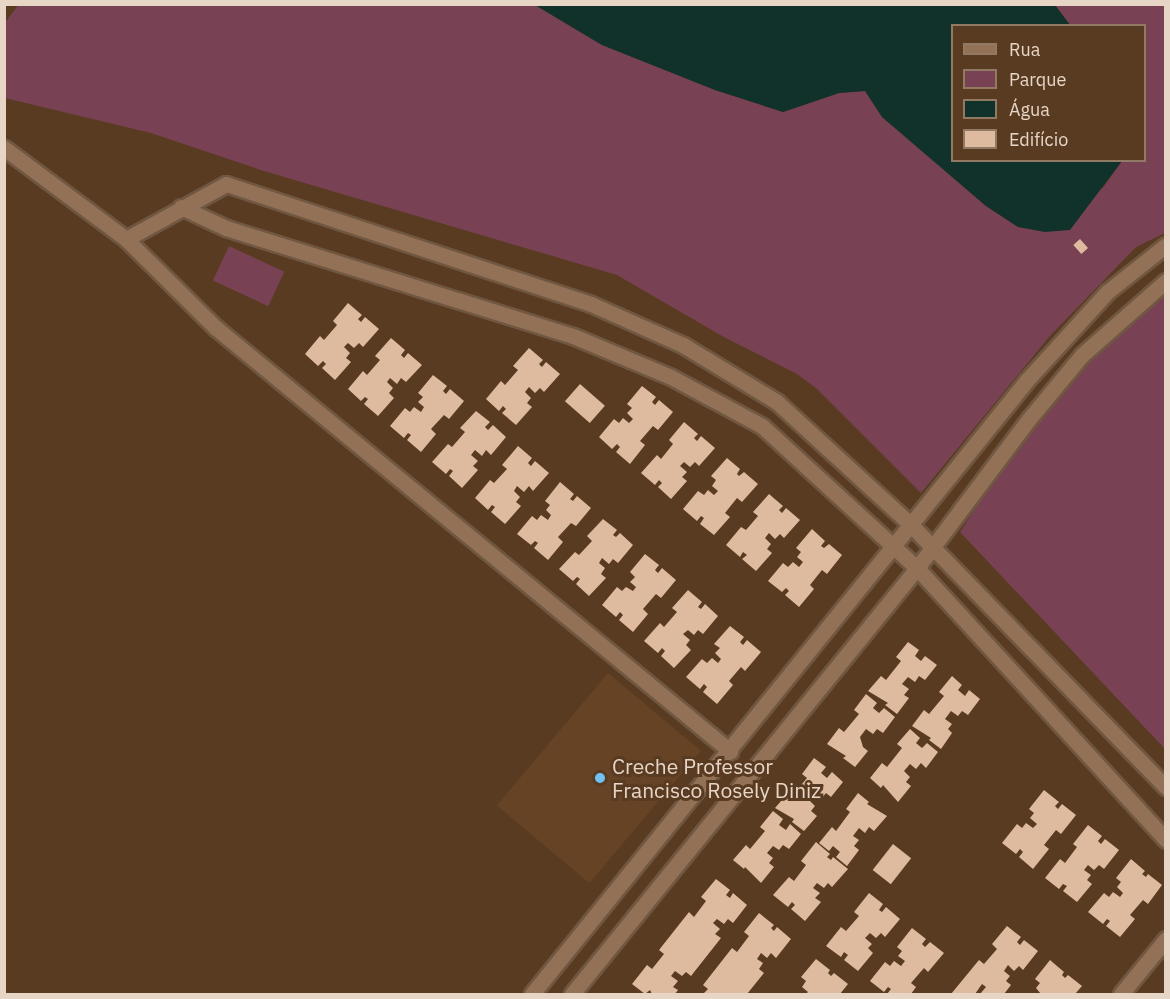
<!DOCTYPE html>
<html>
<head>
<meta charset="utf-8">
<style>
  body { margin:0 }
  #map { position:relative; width:1170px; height:999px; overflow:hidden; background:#593b22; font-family:"IBM Plex Sans",sans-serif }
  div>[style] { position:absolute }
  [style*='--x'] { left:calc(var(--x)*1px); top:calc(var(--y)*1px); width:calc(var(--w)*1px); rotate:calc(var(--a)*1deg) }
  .built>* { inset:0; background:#674325; transform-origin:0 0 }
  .green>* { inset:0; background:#784254; transform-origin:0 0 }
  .water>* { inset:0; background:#11312b }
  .building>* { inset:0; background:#deba9e; transform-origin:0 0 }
  .roads { filter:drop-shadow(2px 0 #705741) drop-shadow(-2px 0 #705741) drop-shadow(0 2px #705741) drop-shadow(0 -2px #705741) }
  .minor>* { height:15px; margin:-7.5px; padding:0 7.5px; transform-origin:7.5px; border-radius:7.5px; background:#927157 }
  .dots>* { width:16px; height:16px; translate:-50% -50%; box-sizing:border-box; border:3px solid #593b22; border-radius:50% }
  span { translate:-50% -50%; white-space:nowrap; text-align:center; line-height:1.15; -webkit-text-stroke:6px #593b22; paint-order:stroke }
  .poi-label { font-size:21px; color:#e7d5c6 }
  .left { translate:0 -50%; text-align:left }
  .frame { position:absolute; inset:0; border:6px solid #e7d5c6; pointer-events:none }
  .legend { position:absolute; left:951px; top:24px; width:195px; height:138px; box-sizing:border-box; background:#593b22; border:2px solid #927964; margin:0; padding:8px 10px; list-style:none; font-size:18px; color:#e7d5c6 }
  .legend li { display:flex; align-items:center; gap:12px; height:30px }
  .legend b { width:30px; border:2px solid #927964 }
</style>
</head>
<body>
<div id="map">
  <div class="built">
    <i style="left:608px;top:673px;width:121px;height:173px;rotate:40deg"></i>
  </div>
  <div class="green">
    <i style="clip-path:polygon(19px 4px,535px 5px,602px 45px,715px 90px,783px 112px,839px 93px,865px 91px,882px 117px,986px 206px,1018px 227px,1103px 188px,1122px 161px,1144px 160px,1144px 26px,1070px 25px,1055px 5px,1165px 5px,1165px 233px,1136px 247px,1049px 337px,921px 493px,816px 388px,797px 374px,722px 336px,617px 275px,264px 171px,151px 133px,5px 98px,4px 24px)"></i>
    <i style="left:229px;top:246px;width:61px;height:38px;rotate:25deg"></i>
    <i style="clip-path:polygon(1165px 291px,1165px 749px,960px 532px,997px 474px,1051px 405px,1101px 346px)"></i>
  </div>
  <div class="water">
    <i style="clip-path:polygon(535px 5px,1055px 5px,1070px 25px,952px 26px,952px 160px,1122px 161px,1070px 230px,1045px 232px,1018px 227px,986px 206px,882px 117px,865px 91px,839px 93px,783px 112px,715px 90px,602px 45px)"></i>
  </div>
  <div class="building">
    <i style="left:1080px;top:239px;width:12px;height:9px;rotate:48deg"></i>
    <i style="clip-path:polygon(348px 303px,362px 315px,358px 319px,361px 322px,365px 317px,379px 329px,363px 347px,359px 343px,354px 348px,348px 343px,344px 347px,350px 353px,346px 358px,351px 362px,335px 380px,322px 368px,326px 364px,323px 361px,318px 366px,305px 354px,320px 336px,324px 340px,337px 325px,333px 321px)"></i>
    <i style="clip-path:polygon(391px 338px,405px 350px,401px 355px,404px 358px,408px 353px,422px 365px,406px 382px,401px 378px,397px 384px,390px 378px,387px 382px,393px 388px,389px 393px,394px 398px,378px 416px,364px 404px,368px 399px,365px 397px,361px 401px,348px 389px,363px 371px,367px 375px,380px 360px,375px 356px)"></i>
    <i style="clip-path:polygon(529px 348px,543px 360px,539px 364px,542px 367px,546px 362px,560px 374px,544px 392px,540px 388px,535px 393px,529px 387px,525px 392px,531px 398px,527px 403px,532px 407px,516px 425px,502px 413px,506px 409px,503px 406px,499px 411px,486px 399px,501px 381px,505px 385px,518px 370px,513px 366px)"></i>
    <i style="clip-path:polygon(433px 375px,447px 386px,443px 391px,446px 394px,450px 389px,464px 401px,449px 419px,444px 415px,431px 429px,436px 434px,421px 452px,407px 440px,411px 435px,408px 433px,404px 438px,390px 426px,405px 408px,410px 412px,414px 407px,421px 412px,424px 407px,418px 402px,423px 397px,418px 393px)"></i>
    <i style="left:580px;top:384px;width:33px;height:23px;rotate:41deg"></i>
    <i style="clip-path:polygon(642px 386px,656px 397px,652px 402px,655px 405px,659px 400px,673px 412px,658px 430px,653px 426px,640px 441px,645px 445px,630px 464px,616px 452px,620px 447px,617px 444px,612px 449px,599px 437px,614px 419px,619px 423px,623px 418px,629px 423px,633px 419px,627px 413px,632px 408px,627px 404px)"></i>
    <i style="clip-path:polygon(476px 411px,490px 422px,485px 427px,488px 430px,493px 425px,506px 437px,491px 455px,486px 450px,482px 456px,475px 450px,471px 455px,478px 461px,473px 466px,478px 470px,462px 488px,449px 476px,453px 471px,450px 469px,446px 474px,432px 462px,448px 444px,452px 447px,465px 432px,460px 428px)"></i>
    <i style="clip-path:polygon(684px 422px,698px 434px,694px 438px,697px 441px,701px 436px,715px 448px,699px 466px,695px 462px,690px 467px,684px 462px,680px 466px,687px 472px,682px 477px,687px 481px,671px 499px,658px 487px,662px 483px,659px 480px,655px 485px,641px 473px,657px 455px,661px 459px,673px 444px,669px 440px)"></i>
    <i style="clip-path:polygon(518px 446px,532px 458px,528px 463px,531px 466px,535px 461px,549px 473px,533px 491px,529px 486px,524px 492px,517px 486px,514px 491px,520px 497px,516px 502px,521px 506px,505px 524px,491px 512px,495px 507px,492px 505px,488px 510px,475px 498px,490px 480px,494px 483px,507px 469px,502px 465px)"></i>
    <i style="clip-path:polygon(727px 458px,740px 469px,737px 474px,739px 476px,744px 472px,758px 484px,742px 502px,737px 498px,725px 513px,730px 517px,714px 535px,700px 524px,704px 518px,701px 516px,697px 521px,683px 509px,698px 491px,704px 495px,708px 490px,714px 495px,718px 491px,712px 486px,716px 480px,711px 476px)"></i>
    <i style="clip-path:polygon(560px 482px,574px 494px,570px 499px,573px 501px,577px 496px,591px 508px,576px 526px,571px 523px,558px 537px,563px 542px,548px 560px,534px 548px,538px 543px,535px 541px,531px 545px,517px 534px,532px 516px,537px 520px,541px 515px,548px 520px,551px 515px,546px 510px,550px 505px,545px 501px)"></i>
    <i style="clip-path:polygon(769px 494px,783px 506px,779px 510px,782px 513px,786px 508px,800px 520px,784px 538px,780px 534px,775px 539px,769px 533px,765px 538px,771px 544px,767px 549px,772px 553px,756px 571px,742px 559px,747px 555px,743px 552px,740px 557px,726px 545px,741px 527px,746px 530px,758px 516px,753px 512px)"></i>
    <i style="clip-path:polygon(603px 519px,617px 530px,613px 535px,616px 537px,620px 533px,633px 545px,618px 563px,613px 559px,609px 564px,602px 558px,599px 563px,605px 568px,601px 574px,606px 578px,589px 596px,576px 584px,580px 579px,577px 577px,573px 581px,559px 569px,575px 552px,579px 555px,592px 541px,587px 536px)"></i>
    <i style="clip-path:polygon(812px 529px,825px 541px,821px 546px,824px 548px,829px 544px,842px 555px,827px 574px,822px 570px,810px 585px,814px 589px,799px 607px,785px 595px,789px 591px,786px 588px,782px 592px,768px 581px,783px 563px,788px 567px,793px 562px,799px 567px,803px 562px,797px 557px,801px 552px,796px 548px)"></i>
    <i style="clip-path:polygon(645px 554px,659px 565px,655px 570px,658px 573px,662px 568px,676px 580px,661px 598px,656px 594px,643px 609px,648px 614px,633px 632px,619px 620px,623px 615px,620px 612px,616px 617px,602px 605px,617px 587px,622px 591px,626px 587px,633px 591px,636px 587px,630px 582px,635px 577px,630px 572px)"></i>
    <i style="clip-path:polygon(688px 590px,702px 602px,698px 607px,701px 609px,705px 604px,718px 616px,703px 634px,698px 630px,694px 635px,688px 630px,683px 634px,690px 640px,686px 645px,691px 650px,674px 668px,661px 656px,665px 651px,662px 648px,658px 653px,644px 641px,660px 623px,664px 627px,677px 612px,672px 608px)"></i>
    <i style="clip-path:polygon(730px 626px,744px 637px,740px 642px,743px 645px,747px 640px,761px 652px,745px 671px,741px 667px,729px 681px,733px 685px,717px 704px,703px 692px,707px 687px,704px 684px,700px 689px,686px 677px,702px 659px,707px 663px,712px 658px,718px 663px,721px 659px,715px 653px,720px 648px,714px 644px)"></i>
    <i style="clip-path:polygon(908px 642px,919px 650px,915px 656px,921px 661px,925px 656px,937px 665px,925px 680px,919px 676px,915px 682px,908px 677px,902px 684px,909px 689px,904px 695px,909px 698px,897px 714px,885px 705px,888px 703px,868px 691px,881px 676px,886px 680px,901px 661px,896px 657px)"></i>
    <i style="clip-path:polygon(952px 676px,962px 685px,958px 690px,965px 696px,969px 690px,980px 699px,968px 715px,962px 711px,958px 716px,951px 711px,945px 719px,952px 724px,948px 729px,952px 733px,941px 749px,929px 740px,931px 738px,912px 726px,924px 710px,929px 714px,944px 696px,939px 692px)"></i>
    <i style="clip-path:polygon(866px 694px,877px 703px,873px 708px,879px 713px,884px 708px,895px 717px,883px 733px,877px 729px,873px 734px,866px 729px,860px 737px,863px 747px,868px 751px,855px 767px,843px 758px,846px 756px,827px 744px,839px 728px,844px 732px,859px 714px,854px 710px)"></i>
    <i style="clip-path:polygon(910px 729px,920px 738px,916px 743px,922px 748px,927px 743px,938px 752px,926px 768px,921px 763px,916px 769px,910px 764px,904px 771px,910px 777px,906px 782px,911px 786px,898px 802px,883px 785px,881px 788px,870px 778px,882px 763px,887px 767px,902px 748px,897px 744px)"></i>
    <i style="clip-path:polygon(814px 758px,826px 767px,821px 773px,827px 778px,832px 772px,843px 782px,831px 797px,826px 793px,821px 799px,815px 793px,809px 800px,815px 806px,811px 811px,817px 816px,804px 831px,792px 822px,794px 819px,775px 808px,788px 793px,792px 796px,807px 778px,802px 774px)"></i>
    <i style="clip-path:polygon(1044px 790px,1059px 802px,1055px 806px,1058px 809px,1062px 804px,1076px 815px,1061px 834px,1056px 830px,1044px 845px,1049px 849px,1033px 869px,1019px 857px,1023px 852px,1020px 849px,1016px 854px,1002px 843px,1017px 824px,1022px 828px,1026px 823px,1033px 828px,1037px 824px,1030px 818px,1034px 813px,1029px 809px)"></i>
    <i style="clip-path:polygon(858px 793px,869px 802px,867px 804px,887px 816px,874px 831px,869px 827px,865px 833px,859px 828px,853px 836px,859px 840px,854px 846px,859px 850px,847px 866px,836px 857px,840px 852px,833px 846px,829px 851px,819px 843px,832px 827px,836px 831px,850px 812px,846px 809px)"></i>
    <i style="clip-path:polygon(773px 811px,783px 819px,779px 825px,786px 830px,790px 824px,801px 834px,789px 849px,783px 845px,779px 850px,773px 846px,767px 853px,773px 858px,769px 863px,774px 867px,761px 883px,745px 867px,744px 869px,733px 860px,746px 845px,750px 849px,765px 831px,760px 827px)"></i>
    <i style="clip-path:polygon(1088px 825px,1102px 836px,1098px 841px,1101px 844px,1105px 839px,1119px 850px,1104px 869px,1099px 865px,1094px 870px,1088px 865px,1084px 870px,1091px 875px,1087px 880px,1092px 884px,1077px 902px,1063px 891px,1067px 886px,1063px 884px,1059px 889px,1045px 878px,1060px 859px,1065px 863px,1077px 847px,1073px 844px)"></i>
    <i style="clip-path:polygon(816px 842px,830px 854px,827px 857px,831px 860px,833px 857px,848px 869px,832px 887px,828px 883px,824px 888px,817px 883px,813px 888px,820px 893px,815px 898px,821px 902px,805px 921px,791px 909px,795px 905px,792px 902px,788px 907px,773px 895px,789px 877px,794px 881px,806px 865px,801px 861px)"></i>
    <i style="left:893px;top:844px;width:23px;height:33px;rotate:38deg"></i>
    <i style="clip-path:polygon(1131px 859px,1145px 871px,1142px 874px,1146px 877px,1148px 874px,1162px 885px,1148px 904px,1143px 900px,1130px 915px,1135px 919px,1120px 937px,1106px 926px,1110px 921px,1107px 919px,1103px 924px,1088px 912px,1104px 893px,1109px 897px,1113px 892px,1120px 897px,1123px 893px,1117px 887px,1121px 882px,1116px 878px)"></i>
    <i style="clip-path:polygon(716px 879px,730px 890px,726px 895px,730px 898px,733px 893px,747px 905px,733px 923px,728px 919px,724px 924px,717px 919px,713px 923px,720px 929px,715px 934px,721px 938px,691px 976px,686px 972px,682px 976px,675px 971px,671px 976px,678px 981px,673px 987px,678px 990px,675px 994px,652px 994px,650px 990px,645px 994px,632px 984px,647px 965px,652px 969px,664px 954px,659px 950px,689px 912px,694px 917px,706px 901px,701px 897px)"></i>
    <i style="clip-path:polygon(869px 893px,883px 904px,879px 910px,882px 912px,886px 907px,900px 919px,885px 937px,881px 933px,876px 938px,870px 933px,865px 938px,872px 944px,868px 948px,873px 953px,858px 971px,844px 960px,848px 955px,844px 952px,841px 957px,826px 946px,841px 927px,846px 931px,859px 916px,854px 912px)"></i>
    <i style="clip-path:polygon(759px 913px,774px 925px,771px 928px,774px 931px,777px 927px,791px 939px,776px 958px,771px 953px,767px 958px,761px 953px,757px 959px,763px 963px,759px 969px,764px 973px,747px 994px,703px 994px,708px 989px,703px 985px,732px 948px,737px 952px,749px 936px,744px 932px)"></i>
    <i style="clip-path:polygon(1007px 926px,1021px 937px,1017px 942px,1020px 945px,1024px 940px,1038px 951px,1023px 970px,1019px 966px,1014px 971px,1008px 965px,1004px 971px,1010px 976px,1006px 981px,1011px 985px,1004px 994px,980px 994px,986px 987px,982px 984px,975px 994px,951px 994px,979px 960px,984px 964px,997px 949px,992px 944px)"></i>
    <i style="clip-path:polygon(912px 928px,926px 939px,922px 944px,925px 947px,930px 942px,944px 953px,928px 972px,924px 968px,911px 983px,916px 987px,911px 994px,887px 994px,891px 989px,888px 987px,884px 992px,870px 981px,885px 962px,890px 966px,894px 961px,901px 966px,905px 961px,898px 956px,902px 951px,897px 947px)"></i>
    <i style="clip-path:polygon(816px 959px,830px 970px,828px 973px,831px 976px,834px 973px,848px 984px,840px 994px,806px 994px,808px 992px,802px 987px,806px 981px,801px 977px)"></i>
    <i style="clip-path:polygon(1050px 960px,1064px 972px,1062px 975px,1065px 978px,1068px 975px,1082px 986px,1075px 994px,1041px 994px,1036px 988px,1040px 983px,1035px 979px)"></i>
  </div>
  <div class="roads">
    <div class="minor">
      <i style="--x:4;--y:148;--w:152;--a:36.7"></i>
      <i style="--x:126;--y:239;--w:127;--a:44.7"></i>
      <i style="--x:216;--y:328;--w:666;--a:39.45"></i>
      <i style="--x:181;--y:207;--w:50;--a:25"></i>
      <i style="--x:226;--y:228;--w:363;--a:17.3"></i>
      <i style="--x:573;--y:336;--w:106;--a:22.7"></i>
      <i style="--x:671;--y:377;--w:103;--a:28.3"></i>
      <i style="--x:762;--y:426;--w:210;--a:42.5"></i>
      <i style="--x:917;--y:568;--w:369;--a:47.5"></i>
      <i style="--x:126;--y:239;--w:114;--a:-28.8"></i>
      <i style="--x:226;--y:184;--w:384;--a:18.2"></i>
      <i style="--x:591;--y:304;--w:101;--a:24"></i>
      <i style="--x:683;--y:345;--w:110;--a:31.2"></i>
      <i style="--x:777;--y:402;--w:180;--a:42.5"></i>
      <i style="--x:910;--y:524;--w:367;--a:45.8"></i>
      <i style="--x:532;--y:994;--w:789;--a:-51.12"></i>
      <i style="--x:1027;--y:380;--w:119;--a:-47.7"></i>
      <i style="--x:1107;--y:292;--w:75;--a:-38.5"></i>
      <i style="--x:572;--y:994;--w:548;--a:-51"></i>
      <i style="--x:917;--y:568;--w:186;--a:-53.1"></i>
      <i style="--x:1029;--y:419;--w:83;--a:-50.4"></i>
      <i style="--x:1082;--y:355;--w:112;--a:-41.4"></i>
      <i style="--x:1121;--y:994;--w:71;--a:-50.7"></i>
    </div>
  </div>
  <div class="dots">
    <i style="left:600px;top:778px;background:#72c1f5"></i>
  </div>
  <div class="poi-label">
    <span class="left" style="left:612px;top:778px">Creche Professor<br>Francisco Rosely Diniz</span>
  </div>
  <div class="frame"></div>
  <ul class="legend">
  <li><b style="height:8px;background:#927157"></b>Rua</li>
  <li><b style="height:16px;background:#784254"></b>Parque</li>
  <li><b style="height:16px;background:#11312b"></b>Água</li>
  <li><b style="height:16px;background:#deba9e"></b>Edifício</li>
  </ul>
</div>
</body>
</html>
